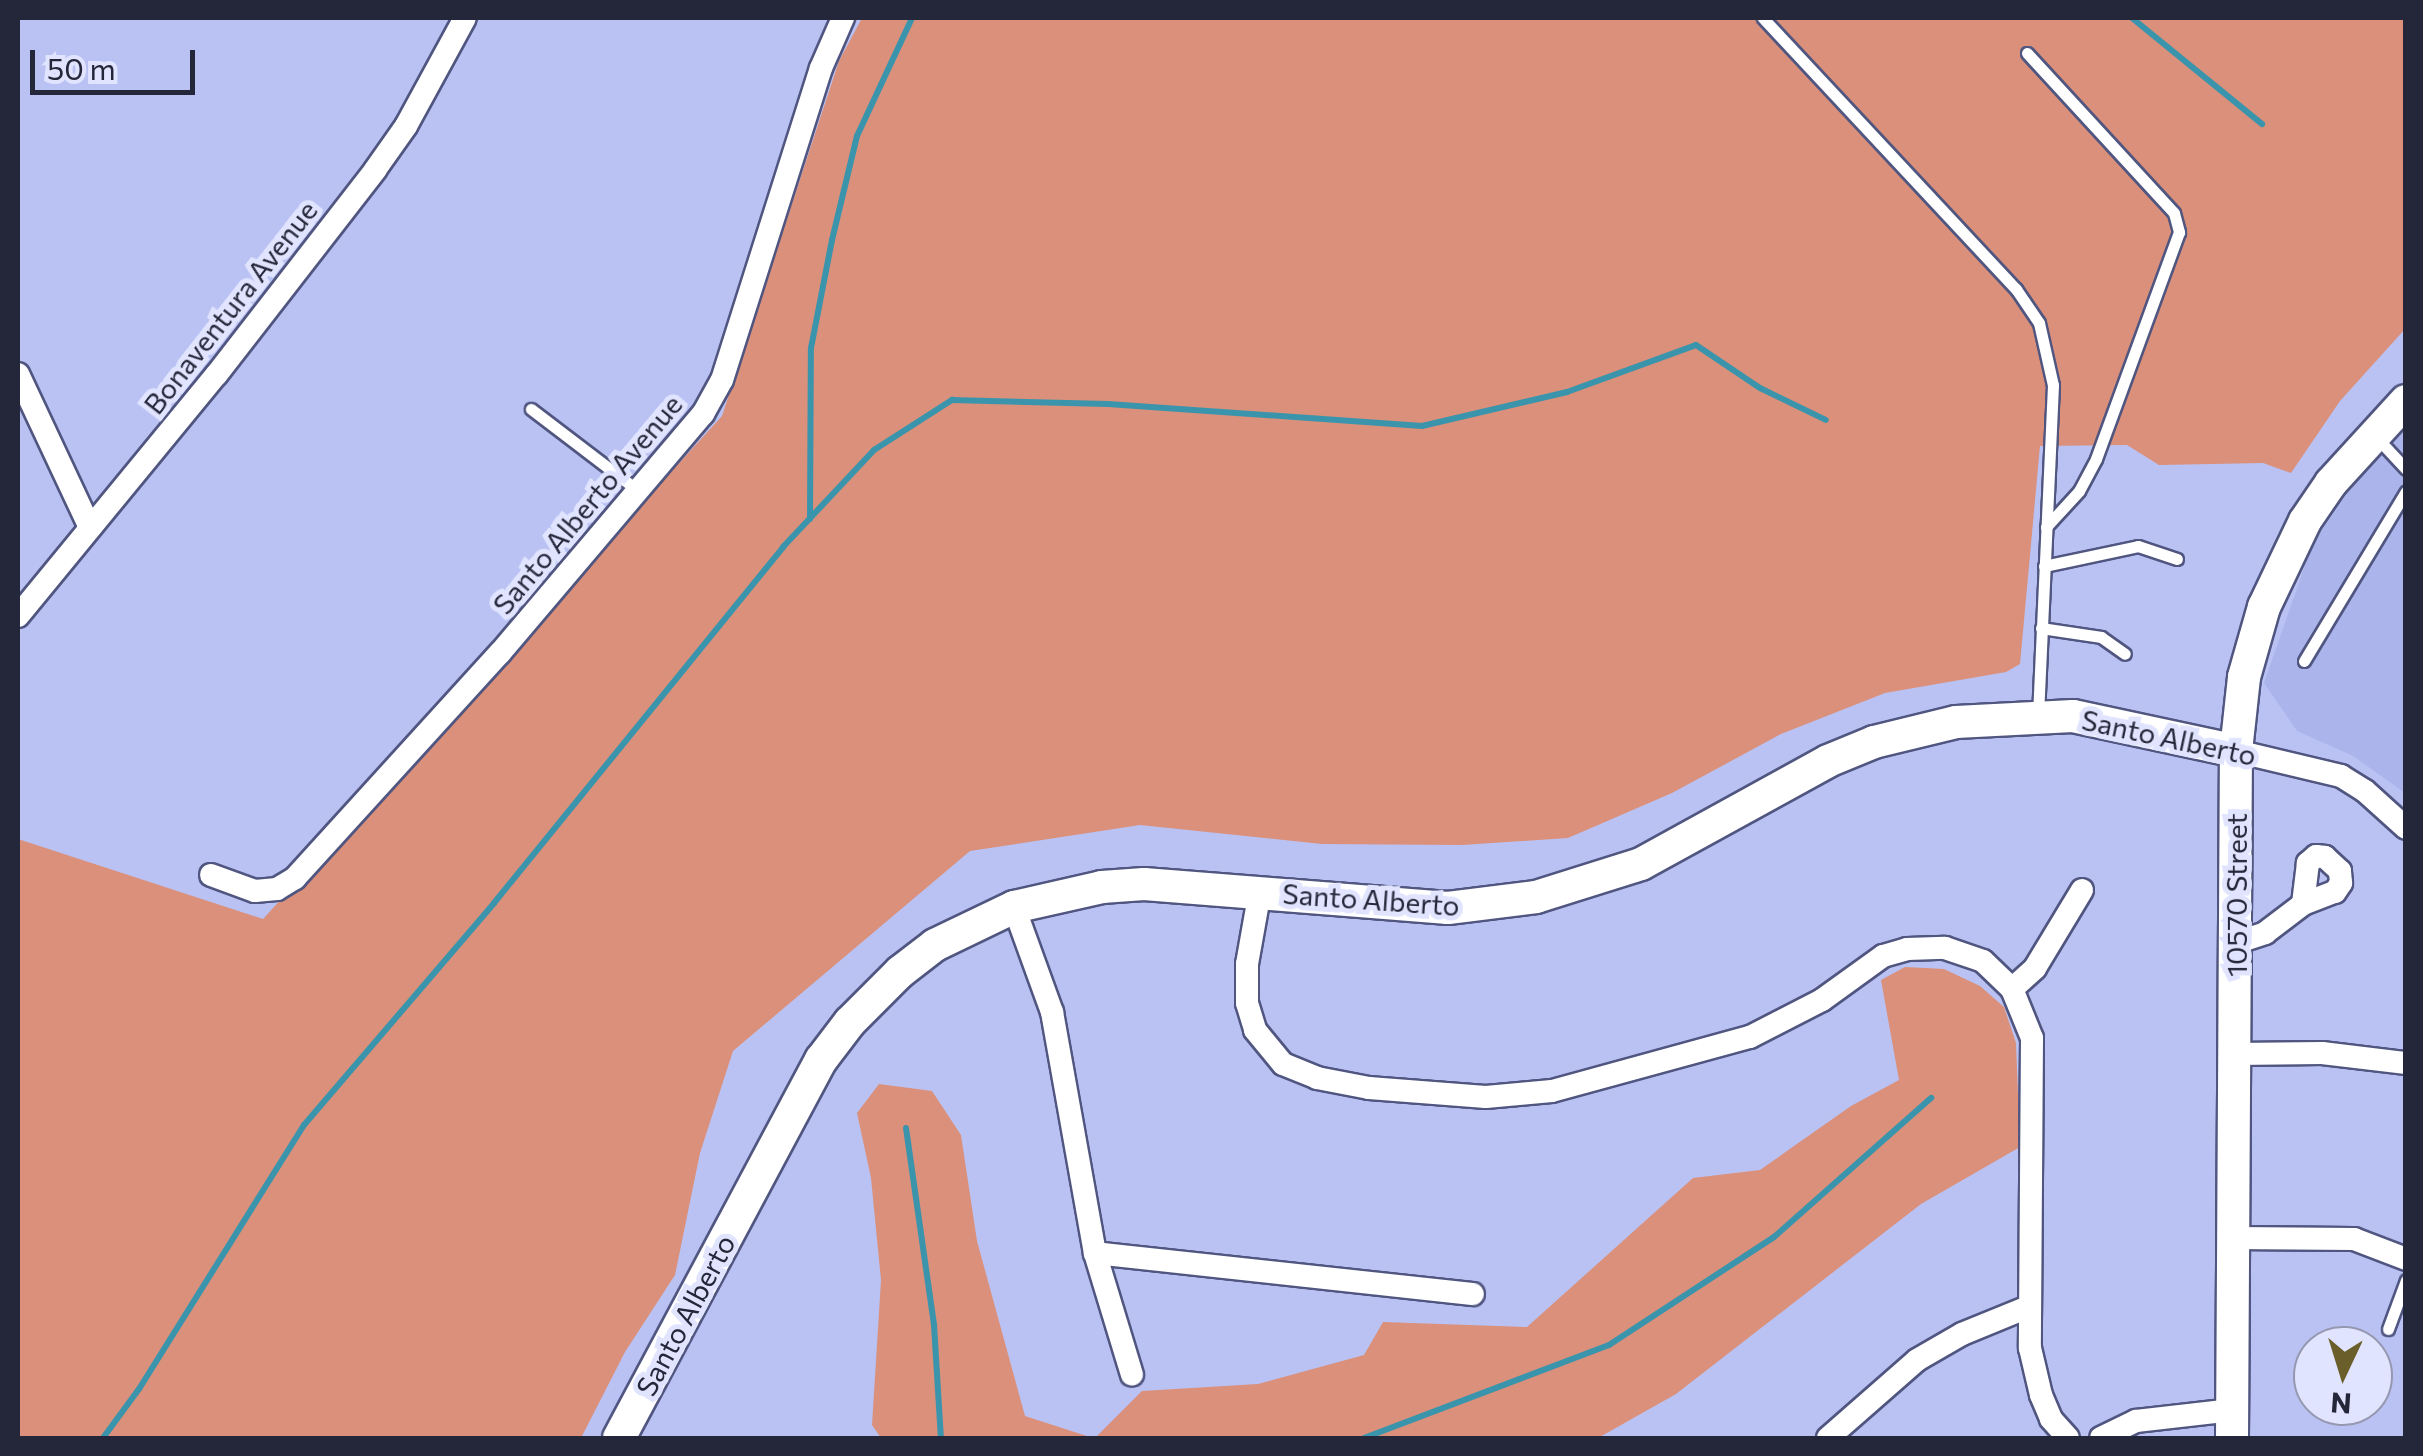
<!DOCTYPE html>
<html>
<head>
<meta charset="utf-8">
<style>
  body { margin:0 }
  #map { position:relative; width:2423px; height:1456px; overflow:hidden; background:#bac2f3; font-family:Commissioner,sans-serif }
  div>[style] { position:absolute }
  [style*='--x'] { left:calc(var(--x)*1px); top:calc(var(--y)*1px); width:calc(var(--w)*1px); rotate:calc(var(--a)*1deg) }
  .built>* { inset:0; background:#acb5eb }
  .green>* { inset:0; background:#da907a }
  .stream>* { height:6px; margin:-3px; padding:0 3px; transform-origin:3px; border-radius:3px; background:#3a95ac }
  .roads { filter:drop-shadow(2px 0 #505680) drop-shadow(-2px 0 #505680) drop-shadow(0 2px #505680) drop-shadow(0 -2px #505680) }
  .lane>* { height:11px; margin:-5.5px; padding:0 5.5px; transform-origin:5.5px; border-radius:5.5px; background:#fff }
  .street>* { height:22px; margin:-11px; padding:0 11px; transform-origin:11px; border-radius:11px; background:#fff }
  .secondary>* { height:32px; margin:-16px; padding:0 16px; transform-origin:16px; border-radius:16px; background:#fff }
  span { translate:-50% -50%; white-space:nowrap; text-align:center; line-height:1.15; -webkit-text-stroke:10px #e0e4fe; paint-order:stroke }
  .street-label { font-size:28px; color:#242739 }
  .frame { position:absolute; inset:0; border:20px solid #242739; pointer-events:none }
  .north { position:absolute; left:2293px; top:1326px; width:100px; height:100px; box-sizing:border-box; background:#e0e4fe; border:2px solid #9598af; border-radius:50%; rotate:184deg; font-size:28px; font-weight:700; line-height:40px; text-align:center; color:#242739 }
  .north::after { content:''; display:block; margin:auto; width:35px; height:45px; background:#6a5f2b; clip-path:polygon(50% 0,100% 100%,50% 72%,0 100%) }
  .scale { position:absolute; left:30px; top:50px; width:165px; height:45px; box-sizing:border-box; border:5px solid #242739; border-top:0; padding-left:12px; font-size:30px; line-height:35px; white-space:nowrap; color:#242739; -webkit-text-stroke:8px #e0e4fe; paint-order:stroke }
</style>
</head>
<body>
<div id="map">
  <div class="built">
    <i style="clip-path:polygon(2405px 428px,2405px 793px,2353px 756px,2297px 731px,2264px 683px,2312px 545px,2363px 470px)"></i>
  </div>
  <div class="green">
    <i style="clip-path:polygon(862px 18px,2405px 18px,2405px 329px,2340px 401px,2291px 473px,2263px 463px,2159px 465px,2127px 445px,2040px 446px,2020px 664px,2006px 672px,1885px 693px,1781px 734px,1672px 793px,1568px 838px,1462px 845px,1322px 844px,1140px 825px,970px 851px,733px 1051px,700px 1153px,675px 1275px,625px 1352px,581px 1438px,18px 1438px,18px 839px,263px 919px,722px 416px,839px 61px)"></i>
    <i style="clip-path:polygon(1905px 967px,1944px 969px,1980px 986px,2004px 1007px,2016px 1043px,2020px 1147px,1921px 1204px,1676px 1394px,1598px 1438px,1095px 1438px,1142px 1391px,1258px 1384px,1364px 1355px,1383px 1322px,1527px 1327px,1693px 1178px,1760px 1170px,1851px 1106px,1899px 1080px,1881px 980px)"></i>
    <i style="clip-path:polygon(879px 1084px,932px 1091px,961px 1135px,977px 1241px,1025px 1416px,1093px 1438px,881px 1438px,872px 1425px,881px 1280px,871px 1178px,857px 1113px)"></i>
  </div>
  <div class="stream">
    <i style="--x:2132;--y:18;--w:168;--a:39.2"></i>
    <i style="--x:810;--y:519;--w:171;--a:-89.7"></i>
    <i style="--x:811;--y:348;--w:110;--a:-79"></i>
    <i style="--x:832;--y:240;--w:107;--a:-76.5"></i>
    <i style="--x:857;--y:136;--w:130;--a:-65"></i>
    <i style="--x:906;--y:1128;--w:199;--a:81.9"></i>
    <i style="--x:934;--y:1325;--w:113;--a:86.5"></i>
    <i style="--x:103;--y:1438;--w:61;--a:-53.7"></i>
    <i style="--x:139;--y:1389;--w:311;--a:-58"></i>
    <i style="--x:304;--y:1125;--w:292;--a:-49.4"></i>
    <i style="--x:494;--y:903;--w:459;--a:-50.9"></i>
    <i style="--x:783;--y:547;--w:133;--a:-46.8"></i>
    <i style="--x:874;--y:450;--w:93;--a:-32.7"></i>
    <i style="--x:952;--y:400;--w:156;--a:1.5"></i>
    <i style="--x:1108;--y:404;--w:315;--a:4"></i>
    <i style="--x:1422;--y:426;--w:149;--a:-13.2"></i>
    <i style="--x:1567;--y:392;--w:137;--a:-20"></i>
    <i style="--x:1696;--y:345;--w:77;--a:33.9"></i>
    <i style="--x:1760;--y:388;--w:73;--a:25.9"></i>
    <i style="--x:1364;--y:1438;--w:262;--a:-20.8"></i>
    <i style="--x:1609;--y:1345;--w:197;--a:-33.2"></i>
    <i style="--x:1774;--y:1237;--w:210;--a:-41.5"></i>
  </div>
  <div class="roads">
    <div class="lane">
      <i style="--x:1763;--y:18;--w:371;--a:47"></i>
      <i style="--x:2016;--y:289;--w:41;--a:55.9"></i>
      <i style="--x:2039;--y:323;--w:64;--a:77.3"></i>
      <i style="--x:2053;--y:385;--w:330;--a:92.6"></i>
      <i style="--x:2027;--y:53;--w:217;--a:47.4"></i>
      <i style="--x:2174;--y:213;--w:20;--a:75"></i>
      <i style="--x:2179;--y:232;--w:242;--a:110.1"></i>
      <i style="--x:2096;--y:459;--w:36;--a:118"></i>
      <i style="--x:2079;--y:491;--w:49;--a:132.5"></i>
      <i style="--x:531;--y:409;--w:137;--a:37.3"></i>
      <i style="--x:2378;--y:439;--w:41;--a:47"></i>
      <i style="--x:2044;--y:566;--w:96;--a:-12"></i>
      <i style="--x:2138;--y:546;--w:41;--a:18.4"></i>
      <i style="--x:2041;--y:628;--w:61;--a:8.5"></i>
      <i style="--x:2101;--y:637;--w:29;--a:35"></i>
      <i style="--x:2304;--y:661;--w:198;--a:-59"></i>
      <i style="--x:2388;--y:1329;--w:52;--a:-69.8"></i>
    </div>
    <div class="street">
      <i style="--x:18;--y:374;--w:170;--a:64.9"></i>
      <i style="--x:18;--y:616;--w:313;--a:-50.6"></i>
      <i style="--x:217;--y:374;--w:258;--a:-52.2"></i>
      <i style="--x:375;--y:170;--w:54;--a:-54.8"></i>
      <i style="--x:406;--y:126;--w:123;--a:-61.4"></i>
      <i style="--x:2236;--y:751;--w:108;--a:13.4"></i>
      <i style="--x:2341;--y:776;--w:28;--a:32"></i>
      <i style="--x:2365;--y:791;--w:55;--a:42.1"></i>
      <i style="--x:211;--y:875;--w:47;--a:20"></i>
      <i style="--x:255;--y:891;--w:22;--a:-5"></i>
      <i style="--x:277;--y:889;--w:21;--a:-31"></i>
      <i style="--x:295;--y:878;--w:304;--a:-47.7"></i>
      <i style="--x:500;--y:653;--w:314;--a:-49.7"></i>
      <i style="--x:703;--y:414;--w:39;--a:-61"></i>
      <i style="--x:722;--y:380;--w:327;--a:-72.4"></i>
      <i style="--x:821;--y:68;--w:55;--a:-66.3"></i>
      <i style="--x:1260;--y:891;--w:74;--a:100.1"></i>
      <i style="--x:1247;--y:964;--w:39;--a:90"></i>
      <i style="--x:1247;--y:1003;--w:28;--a:73"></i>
      <i style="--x:1255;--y:1030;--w:44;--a:50.5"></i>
      <i style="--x:1283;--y:1064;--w:37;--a:22"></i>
      <i style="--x:1317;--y:1078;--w:53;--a:10.9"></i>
      <i style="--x:1369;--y:1088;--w:117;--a:4.4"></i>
      <i style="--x:1486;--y:1097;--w:66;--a:-5.2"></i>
      <i style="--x:1552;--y:1091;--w:205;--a:-15.3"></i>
      <i style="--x:1750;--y:1037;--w:81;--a:-27.2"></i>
      <i style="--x:1822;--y:1000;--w:75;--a:-35.8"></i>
      <i style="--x:1883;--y:956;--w:25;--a:-16"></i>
      <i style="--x:1907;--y:949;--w:38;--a:-2"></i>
      <i style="--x:1945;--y:948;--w:40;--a:18.9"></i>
      <i style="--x:1983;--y:961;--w:40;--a:44"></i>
      <i style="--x:2012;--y:989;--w:53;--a:67.8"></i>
      <i style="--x:2032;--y:1038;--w:310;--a:90.4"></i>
      <i style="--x:2030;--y:1348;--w:48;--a:76.8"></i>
      <i style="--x:2041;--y:1395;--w:26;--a:67"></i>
      <i style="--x:2051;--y:1419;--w:25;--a:48"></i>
      <i style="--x:1014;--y:907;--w:112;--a:70.1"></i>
      <i style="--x:1052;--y:1012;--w:245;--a:79.9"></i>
      <i style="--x:1095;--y:1253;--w:127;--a:73.1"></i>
      <i style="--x:2235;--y:943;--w:32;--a:-18"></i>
      <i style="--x:2265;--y:933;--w:48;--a:-37.3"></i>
      <i style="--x:2303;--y:904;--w:34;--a:-21"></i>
      <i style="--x:2335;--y:892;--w:11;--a:-56"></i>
      <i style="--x:2341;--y:883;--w:12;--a:-95"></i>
      <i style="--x:2340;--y:871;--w:21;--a:-137"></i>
      <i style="--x:2325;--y:857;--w:9;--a:-174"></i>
      <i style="--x:2316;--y:856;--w:11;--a:139"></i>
      <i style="--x:2308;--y:863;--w:41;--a:97"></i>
      <i style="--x:2012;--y:989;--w:31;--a:-42"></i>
      <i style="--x:2035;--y:968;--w:91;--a:-58.9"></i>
      <i style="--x:2235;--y:1054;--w:87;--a:-0.7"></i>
      <i style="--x:2322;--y:1053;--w:85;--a:6.8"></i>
      <i style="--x:2233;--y:1238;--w:121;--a:0.5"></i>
      <i style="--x:2354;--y:1239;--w:56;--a:21"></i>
      <i style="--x:1095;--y:1253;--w:380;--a:6.2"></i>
      <i style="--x:1828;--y:1438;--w:118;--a:-41.2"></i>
      <i style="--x:1917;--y:1360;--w:52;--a:-30"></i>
      <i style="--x:1962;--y:1334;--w:71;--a:-22.2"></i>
      <i style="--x:2101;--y:1438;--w:39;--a:-26"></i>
      <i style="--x:2136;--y:1421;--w:97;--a:-6.5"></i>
    </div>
    <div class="secondary">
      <i style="--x:619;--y:1438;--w:429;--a:-61.9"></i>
      <i style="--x:821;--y:1060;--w:48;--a:-52.7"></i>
      <i style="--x:850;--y:1022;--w:71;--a:-45"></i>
      <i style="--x:900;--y:972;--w:44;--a:-37.6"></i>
      <i style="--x:935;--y:945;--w:88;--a:-25.7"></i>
      <i style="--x:1014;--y:907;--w:90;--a:-12.8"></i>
      <i style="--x:1102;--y:887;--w:42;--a:-4.1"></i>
      <i style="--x:1144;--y:884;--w:305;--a:4.5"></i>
      <i style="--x:1448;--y:908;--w:89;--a:-7.1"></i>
      <i style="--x:1536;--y:897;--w:110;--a:-17.4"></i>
      <i style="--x:1641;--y:864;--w:213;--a:-28.8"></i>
      <i style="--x:1828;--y:761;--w:50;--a:-22.4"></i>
      <i style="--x:1874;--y:742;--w:84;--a:-13.7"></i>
      <i style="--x:1956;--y:722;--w:117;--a:-2.9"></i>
      <i style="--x:2073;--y:716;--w:167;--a:12.1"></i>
      <i style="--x:2232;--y:1438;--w:687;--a:-89.67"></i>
      <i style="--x:2236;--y:751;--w:74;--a:-83.8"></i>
      <i style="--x:2244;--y:677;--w:73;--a:-74.1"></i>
      <i style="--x:2264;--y:607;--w:95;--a:-64.5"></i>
      <i style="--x:2305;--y:521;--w:46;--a:-55.6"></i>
      <i style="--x:2331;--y:483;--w:111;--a:-47.6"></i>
    </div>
  </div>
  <div class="street-label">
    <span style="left:230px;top:307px;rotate:-52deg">Bonaventura Avenue</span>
    <span style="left:587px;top:504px;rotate:-50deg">Santo Alberto Avenue</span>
    <span style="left:2169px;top:737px;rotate:12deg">Santo Alberto</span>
    <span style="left:2236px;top:895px;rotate:-90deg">10570 Street</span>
    <span style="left:1371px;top:899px;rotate:4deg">Santo Alberto</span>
    <span style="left:685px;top:1315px;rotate:-62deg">Santo Alberto</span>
  </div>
  <div class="frame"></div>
  <div class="north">N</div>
  <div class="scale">50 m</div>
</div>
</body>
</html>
